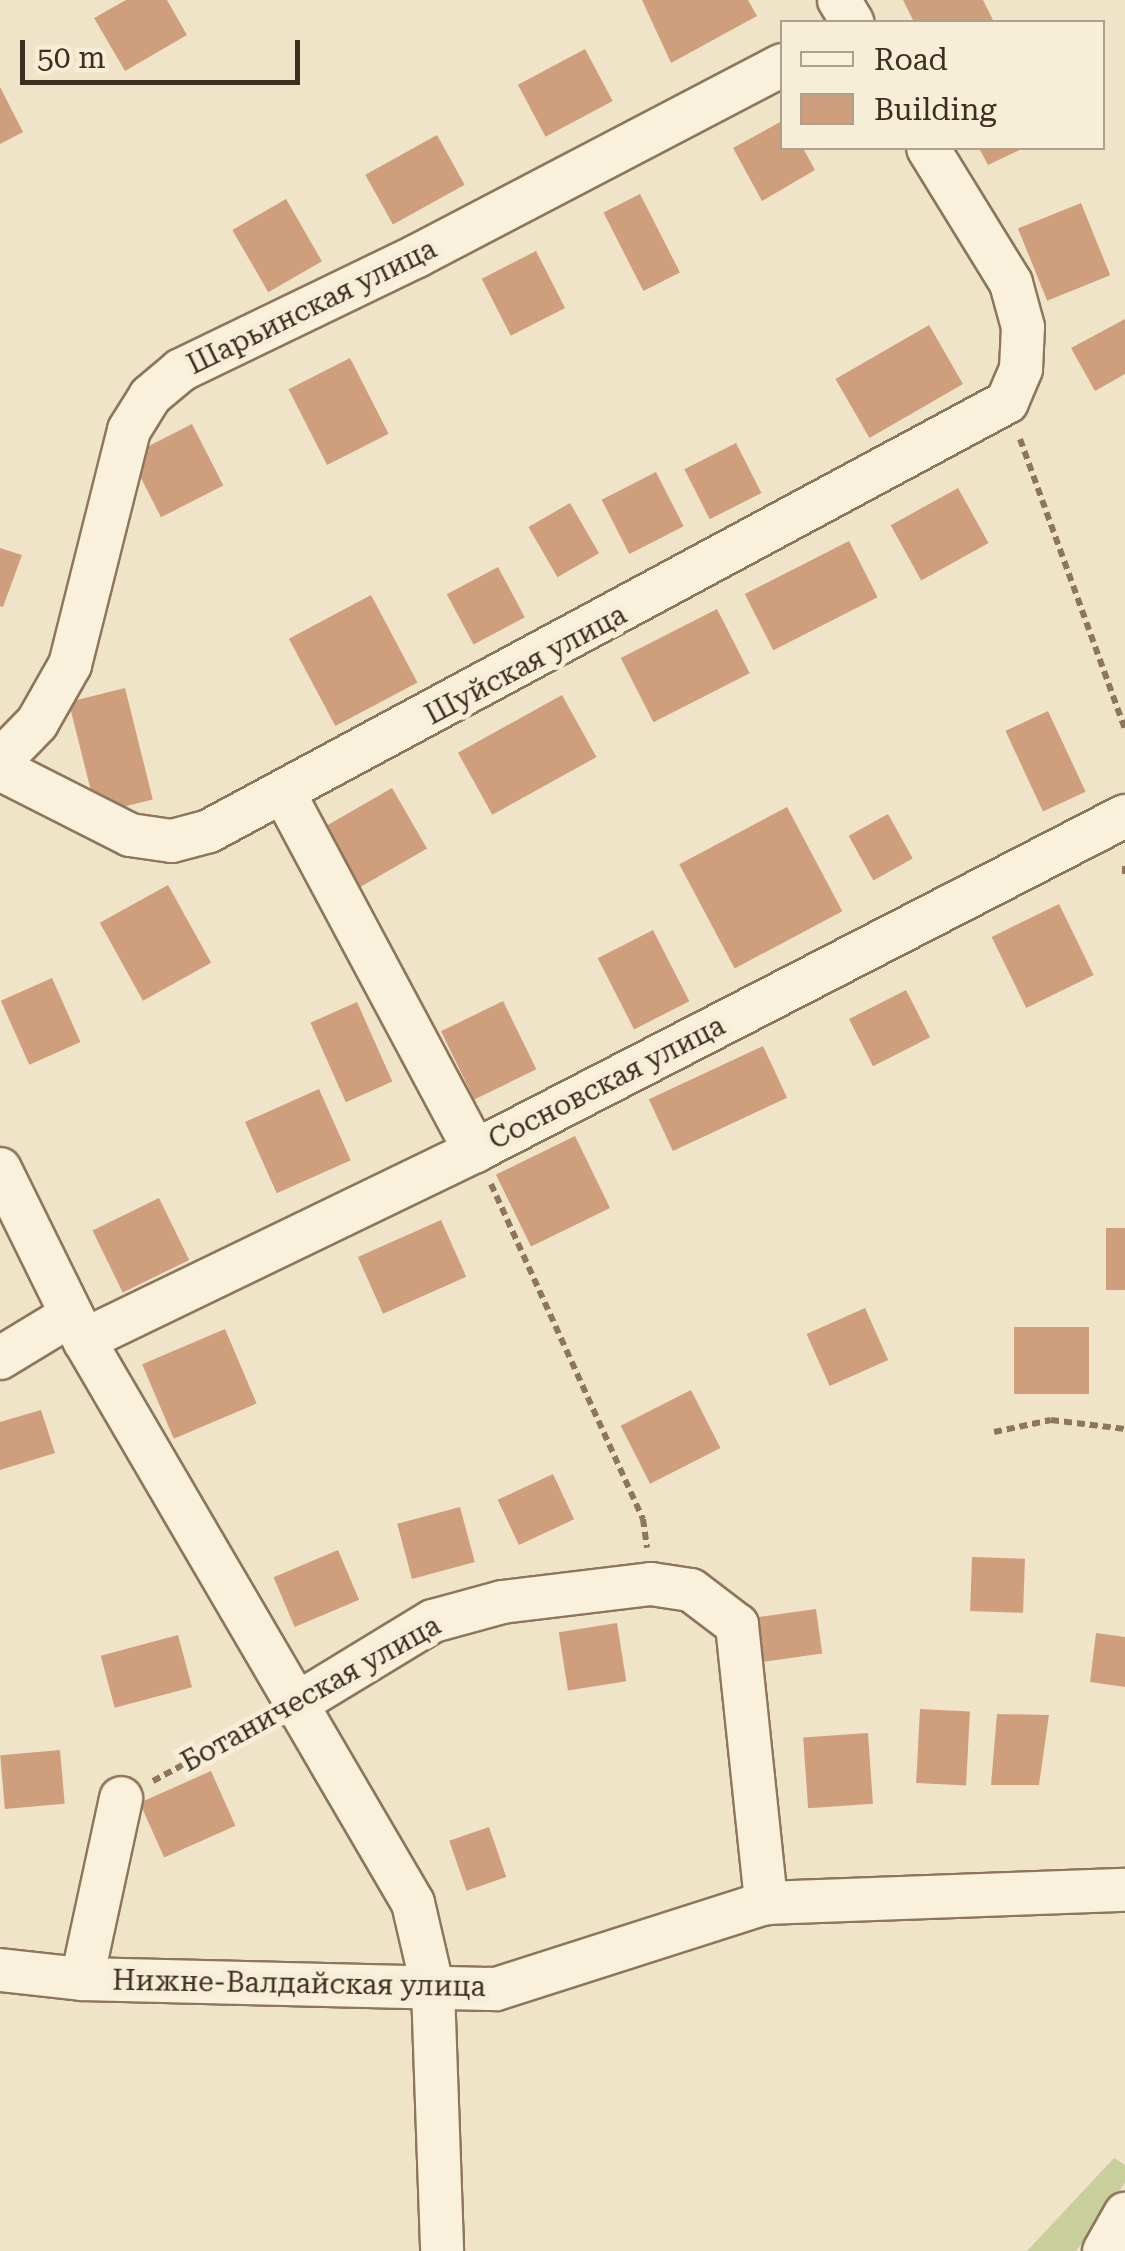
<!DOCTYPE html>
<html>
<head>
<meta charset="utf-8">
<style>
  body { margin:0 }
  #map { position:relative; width:1125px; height:2251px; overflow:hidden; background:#f0e4c8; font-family:"Roboto Serif",serif }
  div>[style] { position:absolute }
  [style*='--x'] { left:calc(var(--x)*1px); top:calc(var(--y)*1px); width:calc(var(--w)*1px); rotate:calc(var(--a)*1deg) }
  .green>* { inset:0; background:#c9cf9b }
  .building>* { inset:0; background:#cf9f7d; transform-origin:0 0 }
  .path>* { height:6px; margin-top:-3px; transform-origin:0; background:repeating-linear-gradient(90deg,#8d765c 0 8px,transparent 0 13px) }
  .roads { filter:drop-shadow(2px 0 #8d765c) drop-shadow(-2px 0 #8d765c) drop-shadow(0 2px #8d765c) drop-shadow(0 -2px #8d765c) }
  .minor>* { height:42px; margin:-21px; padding:0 21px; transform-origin:21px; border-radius:21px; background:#faf1dc }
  span { translate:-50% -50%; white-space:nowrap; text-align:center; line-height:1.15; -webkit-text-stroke:10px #f7eed8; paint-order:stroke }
  .street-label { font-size:28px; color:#3d2e20 }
  .legend { position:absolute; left:780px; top:20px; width:325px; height:130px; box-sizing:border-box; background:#f7eed8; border:2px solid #ada18e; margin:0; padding:12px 18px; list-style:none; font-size:30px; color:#3d2e20 }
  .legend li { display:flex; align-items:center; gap:20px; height:50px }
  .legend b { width:50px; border:2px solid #ada18e }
  .scale { position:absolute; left:20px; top:40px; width:280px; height:45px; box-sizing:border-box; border:5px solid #3d2e20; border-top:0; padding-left:12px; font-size:30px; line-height:35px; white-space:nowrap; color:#3d2e20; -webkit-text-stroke:8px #f7eed8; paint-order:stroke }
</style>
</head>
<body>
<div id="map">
  <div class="green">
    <i style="clip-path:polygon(1114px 2158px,1125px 2165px,1125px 2183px,1076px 2251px,1027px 2251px)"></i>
  </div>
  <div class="building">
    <i style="clip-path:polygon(126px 0,167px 0,187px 35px,125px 71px,94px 18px)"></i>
    <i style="clip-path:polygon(642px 0,748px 0,757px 16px,671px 63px)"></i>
    <i style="clip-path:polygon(903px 0,983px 0,994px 22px,914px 22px)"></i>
    <i style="left:585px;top:49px;width:59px;height:76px;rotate:62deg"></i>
    <i style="clip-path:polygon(0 87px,23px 132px,0 144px)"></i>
    <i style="clip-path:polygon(782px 121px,782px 148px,803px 148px,815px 170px,762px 201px,733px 148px)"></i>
    <i style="left:437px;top:135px;width:57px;height:82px;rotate:61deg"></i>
    <i style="clip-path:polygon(979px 148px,1024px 148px,988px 165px)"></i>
    <i style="left:640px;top:194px;width:88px;height:41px;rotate:63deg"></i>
    <i style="left:286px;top:199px;width:72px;height:62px;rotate:60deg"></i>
    <i style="left:1081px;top:203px;width:78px;height:68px;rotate:68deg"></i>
    <i style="left:536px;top:251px;width:64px;height:61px;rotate:63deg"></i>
    <i style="clip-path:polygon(1125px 319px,1125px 374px,1095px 391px,1071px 348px)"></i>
    <i style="left:929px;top:325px;width:68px;height:108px;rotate:60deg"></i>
    <i style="left:350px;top:358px;width:85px;height:69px;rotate:63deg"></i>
    <i style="left:192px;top:424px;width:69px;height:70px;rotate:63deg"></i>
    <i style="left:736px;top:443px;width:56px;height:58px;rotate:63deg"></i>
    <i style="left:656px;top:472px;width:61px;height:61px;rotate:63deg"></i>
    <i style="left:958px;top:488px;width:63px;height:77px;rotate:61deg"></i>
    <i style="left:570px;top:503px;width:58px;height:48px;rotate:60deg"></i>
    <i style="left:849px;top:541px;width:63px;height:117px;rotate:63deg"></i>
    <i style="clip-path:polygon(0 548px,22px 555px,3px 607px,0 606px)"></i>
    <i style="left:498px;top:567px;width:57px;height:58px;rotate:62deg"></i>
    <i style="left:371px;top:595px;width:99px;height:93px;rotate:62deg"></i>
    <i style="left:717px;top:609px;width:72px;height:108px;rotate:63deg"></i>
    <i style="left:125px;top:688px;width:115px;height:58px;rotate:76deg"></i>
    <i style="left:562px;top:695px;width:71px;height:119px;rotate:61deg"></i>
    <i style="left:1048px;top:711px;width:89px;height:47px;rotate:65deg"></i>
    <i style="left:392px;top:788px;width:70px;height:83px;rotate:60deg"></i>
    <i style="left:787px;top:807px;width:118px;height:122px;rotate:62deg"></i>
    <i style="left:888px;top:814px;width:51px;height:45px;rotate:61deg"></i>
    <i style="left:168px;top:885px;width:89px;height:78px;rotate:61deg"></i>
    <i style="left:1059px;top:904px;width:79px;height:75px;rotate:64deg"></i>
    <i style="left:653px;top:930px;width:80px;height:62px;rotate:63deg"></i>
    <i style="left:52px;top:978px;width:70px;height:56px;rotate:66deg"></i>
    <i style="left:906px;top:990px;width:53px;height:64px;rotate:63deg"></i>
    <i style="left:503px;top:1001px;width:76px;height:69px;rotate:64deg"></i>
    <i style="left:357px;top:1002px;width:87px;height:51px;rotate:66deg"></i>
    <i style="left:763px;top:1046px;width:57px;height:126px;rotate:65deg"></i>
    <i style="left:319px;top:1089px;width:78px;height:81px;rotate:66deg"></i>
    <i style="left:575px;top:1136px;width:80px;height:88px;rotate:64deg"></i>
    <i style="left:159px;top:1198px;width:69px;height:74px;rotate:64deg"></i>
    <i style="left:441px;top:1220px;width:62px;height:91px;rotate:66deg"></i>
    <i style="left:1125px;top:1228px;width:62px;height:19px;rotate:90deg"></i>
    <i style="left:865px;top:1308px;width:57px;height:64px;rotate:66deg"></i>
    <i style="left:1089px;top:1327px;width:67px;height:75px;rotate:90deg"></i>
    <i style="left:225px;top:1329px;width:81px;height:90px;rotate:67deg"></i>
    <i style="left:691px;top:1390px;width:65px;height:79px;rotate:63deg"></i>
    <i style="clip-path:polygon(41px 1410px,55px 1453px,0 1470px,0 1422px)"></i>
    <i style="left:553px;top:1474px;width:50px;height:61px;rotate:65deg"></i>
    <i style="left:460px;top:1507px;width:57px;height:65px;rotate:75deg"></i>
    <i style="left:338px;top:1550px;width:54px;height:70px;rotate:67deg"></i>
    <i style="left:972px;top:1557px;width:53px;height:54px;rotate:2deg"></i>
    <i style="left:816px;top:1609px;width:45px;height:59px;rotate:82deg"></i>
    <i style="left:617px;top:1623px;width:59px;height:59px;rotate:81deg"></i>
    <i style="clip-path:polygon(1096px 1633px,1125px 1637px,1125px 1687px,1090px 1682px)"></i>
    <i style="left:178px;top:1635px;width:54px;height:80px;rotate:75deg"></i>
    <i style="left:920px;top:1709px;width:50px;height:74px;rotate:3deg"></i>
    <i style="clip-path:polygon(997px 1714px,1049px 1715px,1039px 1785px,991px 1785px)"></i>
    <i style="left:868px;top:1733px;width:71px;height:65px;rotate:86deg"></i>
    <i style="left:60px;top:1750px;width:54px;height:60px;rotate:85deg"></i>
    <i style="left:211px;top:1771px;width:60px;height:78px;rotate:66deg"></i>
    <i style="left:489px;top:1827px;width:53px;height:42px;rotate:71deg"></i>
  </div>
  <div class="path">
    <i style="--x:1020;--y:439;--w:308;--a:70.1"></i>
    <i style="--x:1125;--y:866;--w:10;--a:90"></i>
    <i style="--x:491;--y:1184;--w:368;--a:65.6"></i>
    <i style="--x:643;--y:1519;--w:29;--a:82"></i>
    <i style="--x:994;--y:1432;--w:58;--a:-11.9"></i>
    <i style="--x:1051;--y:1420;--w:75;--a:6.9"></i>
    <i style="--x:153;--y:1781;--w:123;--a:-28.2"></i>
  </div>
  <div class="roads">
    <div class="minor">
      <i style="--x:839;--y:0;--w:26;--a:59"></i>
      <i style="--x:0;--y:761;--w:53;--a:-45.8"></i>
      <i style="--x:37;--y:723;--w:67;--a:-60.4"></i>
      <i style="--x:70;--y:665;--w:242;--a:-75.9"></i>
      <i style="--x:129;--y:430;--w:40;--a:-58"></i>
      <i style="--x:150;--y:396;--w:40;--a:-40"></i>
      <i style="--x:181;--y:370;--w:262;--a:-25.8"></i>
      <i style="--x:417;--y:256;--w:412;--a:-27.6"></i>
      <i style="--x:0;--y:769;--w:146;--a:26.9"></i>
      <i style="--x:130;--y:835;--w:42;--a:8.1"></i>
      <i style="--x:172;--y:841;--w:38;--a:-15"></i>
      <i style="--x:209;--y:831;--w:906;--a:-28.26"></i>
      <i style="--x:1007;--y:402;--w:36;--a:-67"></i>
      <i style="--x:1021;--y:369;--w:42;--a:-87.3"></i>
      <i style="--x:1023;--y:327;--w:46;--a:-105.3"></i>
      <i style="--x:1011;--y:283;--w:158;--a:-121.6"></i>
      <i style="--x:285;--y:795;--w:404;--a:61.9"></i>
      <i style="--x:0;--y:1169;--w:191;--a:63.8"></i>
      <i style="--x:84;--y:1340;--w:652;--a:59.7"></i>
      <i style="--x:413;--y:1903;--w:88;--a:76.9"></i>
      <i style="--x:433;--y:1989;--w:262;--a:88"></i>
      <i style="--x:84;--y:1340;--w:434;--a:-25.8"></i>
      <i style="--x:475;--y:1151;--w:731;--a:-27.27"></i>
      <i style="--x:0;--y:1358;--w:83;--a:-31.2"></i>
      <i style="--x:293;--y:1706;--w:164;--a:-31.3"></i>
      <i style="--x:433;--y:1621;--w:72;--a:-15.4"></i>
      <i style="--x:502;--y:1602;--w:150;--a:-6.9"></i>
      <i style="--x:651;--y:1584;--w:40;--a:8.5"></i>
      <i style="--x:691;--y:1590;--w:58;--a:37.3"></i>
      <i style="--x:737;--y:1625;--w:280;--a:84"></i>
      <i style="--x:0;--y:1970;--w:82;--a:6.3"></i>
      <i style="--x:82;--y:1979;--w:414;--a:1.4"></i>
      <i style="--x:496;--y:1989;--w:283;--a:-17.7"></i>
      <i style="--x:766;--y:1903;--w:359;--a:-2.1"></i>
      <i style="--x:82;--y:1979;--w:185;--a:-77.8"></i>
      <i style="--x:1104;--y:2251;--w:43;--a:-60.4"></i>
    </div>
  </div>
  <div class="street-label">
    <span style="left:312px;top:307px;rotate:-26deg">Шарьинская улица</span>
    <span style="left:526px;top:665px;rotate:-28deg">Шуйская улица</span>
    <span style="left:607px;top:1083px;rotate:-27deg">Сосновская улица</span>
    <span style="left:311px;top:1694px;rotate:-29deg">Ботаническая улица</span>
    <span style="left:299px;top:1984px;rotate:1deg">Нижне-Валдайская улица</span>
  </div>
  <ul class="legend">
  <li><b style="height:12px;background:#faf1dc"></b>Road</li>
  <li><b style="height:28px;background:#cf9f7d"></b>Building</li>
  </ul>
  <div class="scale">50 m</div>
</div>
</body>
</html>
